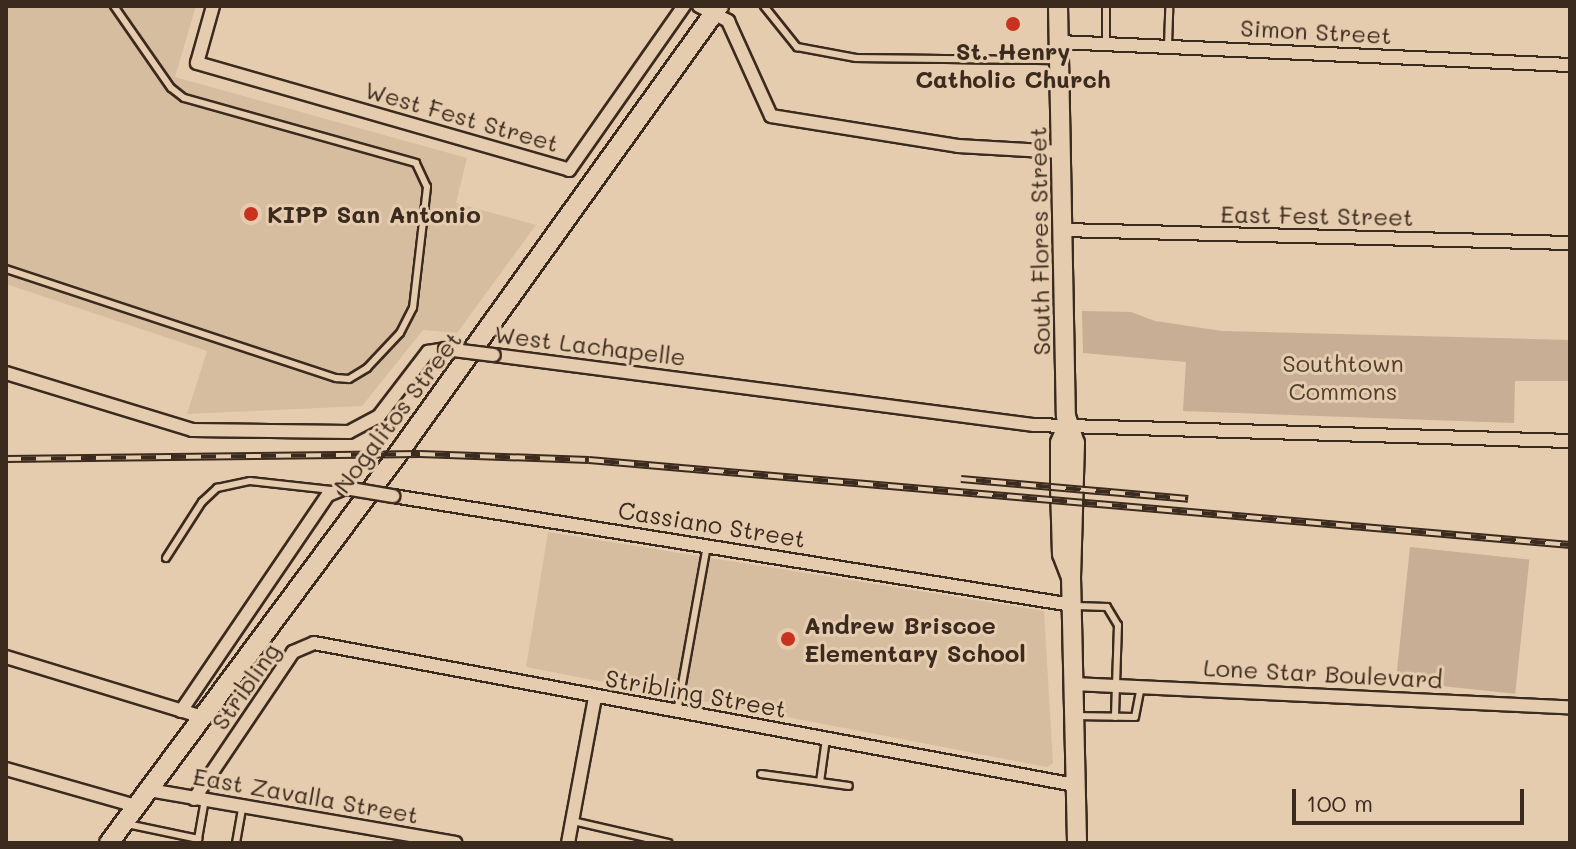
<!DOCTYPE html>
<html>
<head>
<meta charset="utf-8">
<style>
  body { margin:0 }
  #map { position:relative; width:1576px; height:849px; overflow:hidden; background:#e6ccae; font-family:Mali,sans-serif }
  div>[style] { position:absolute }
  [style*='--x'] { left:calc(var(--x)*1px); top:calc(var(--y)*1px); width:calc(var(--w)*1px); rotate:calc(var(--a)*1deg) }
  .built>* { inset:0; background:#d6bda0 }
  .green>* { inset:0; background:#c7ae94; transform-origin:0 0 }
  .roads { filter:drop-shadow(2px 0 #3b2a1e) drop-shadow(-2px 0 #3b2a1e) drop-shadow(0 2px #3b2a1e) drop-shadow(0 -2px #3b2a1e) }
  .lane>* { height:6px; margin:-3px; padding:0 3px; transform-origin:3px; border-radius:3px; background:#e6ccae }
  .street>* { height:12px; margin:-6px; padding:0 6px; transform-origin:6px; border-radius:6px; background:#e6ccae }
  .secondary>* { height:18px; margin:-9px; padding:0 9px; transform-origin:9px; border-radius:9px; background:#e6ccae }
  .rail>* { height:8px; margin-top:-4px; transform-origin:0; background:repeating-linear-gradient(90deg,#e6ccae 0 15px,#3b2a1e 0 30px); box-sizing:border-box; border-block:2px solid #3b2a1e }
  .bridges { filter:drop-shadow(2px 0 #3b2a1e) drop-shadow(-2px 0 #3b2a1e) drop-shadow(0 2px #3b2a1e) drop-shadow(0 -2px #3b2a1e) }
  .street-bridge>* { height:12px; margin:-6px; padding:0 6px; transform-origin:6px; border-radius:6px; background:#e6ccae }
  .dots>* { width:22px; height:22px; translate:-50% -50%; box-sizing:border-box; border:4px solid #e6ccae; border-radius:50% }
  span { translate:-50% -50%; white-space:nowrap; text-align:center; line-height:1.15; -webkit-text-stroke:6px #e6ccae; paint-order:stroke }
  .street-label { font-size:24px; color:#3b2a1e }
  .poi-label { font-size:24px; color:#3b2a1e; font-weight:700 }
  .left { translate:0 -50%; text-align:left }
  .park-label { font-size:24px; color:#503e30 }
  .frame { position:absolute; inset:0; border:8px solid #3b2a1e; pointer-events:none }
  .scale { position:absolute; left:1292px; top:789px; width:232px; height:36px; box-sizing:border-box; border:4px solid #3b2a1e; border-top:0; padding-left:10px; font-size:24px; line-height:28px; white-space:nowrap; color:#3b2a1e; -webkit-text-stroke:6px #e6ccae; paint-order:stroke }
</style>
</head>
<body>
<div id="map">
  <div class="built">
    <i style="clip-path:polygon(6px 6px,196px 6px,175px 77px,467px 158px,456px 203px,536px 225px,457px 333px,423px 330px,362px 406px,187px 414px,207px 351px,6px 284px)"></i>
    <i style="clip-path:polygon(548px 532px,1044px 611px,1053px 763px,1047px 767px,526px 667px)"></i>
  </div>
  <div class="green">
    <i style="clip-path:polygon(1082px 311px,1131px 312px,1155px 321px,1222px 331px,1570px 340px,1570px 381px,1515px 381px,1514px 423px,1183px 411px,1186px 362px,1083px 353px)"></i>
    <i style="left:1410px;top:547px;width:120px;height:135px;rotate:6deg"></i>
  </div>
  <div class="roads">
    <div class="lane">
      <i style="--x:764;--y:6;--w:53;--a:51.2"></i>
      <i style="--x:797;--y:47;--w:60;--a:10.6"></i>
      <i style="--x:856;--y:58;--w:200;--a:0.6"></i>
      <i style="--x:1106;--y:43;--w:37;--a:-90"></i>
      <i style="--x:1168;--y:45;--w:36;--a:-88"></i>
      <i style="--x:6;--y:269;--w:348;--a:18.3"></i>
      <i style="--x:336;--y:378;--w:13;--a:4"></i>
      <i style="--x:349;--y:379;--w:21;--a:-31"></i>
      <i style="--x:367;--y:368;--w:48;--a:-46.7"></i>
      <i style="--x:400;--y:333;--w:28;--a:-63"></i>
      <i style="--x:413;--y:308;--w:122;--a:-83.4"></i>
      <i style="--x:427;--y:187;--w:26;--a:-115"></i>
      <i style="--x:416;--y:163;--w:241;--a:-164.3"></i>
      <i style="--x:184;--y:98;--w:16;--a:-142"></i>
      <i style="--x:171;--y:88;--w:100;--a:-124.8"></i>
      <i style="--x:166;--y:558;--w:67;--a:-57.3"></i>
      <i style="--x:202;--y:502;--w:21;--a:-43"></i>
      <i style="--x:217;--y:488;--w:34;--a:-12"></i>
      <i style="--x:250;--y:481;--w:82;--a:6.3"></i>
      <i style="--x:1076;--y:606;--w:31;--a:2"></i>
      <i style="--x:1107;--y:607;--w:21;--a:59"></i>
      <i style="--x:1118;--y:625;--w:92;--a:91.9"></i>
      <i style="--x:677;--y:712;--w:169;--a:-79.8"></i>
      <i style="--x:1075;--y:716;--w:60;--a:1"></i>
      <i style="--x:1135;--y:717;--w:31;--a:-79"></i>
      <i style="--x:761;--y:774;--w:60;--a:7.7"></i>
      <i style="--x:820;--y:782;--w:43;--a:-82.1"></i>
      <i style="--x:820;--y:782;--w:29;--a:8"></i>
      <i style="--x:573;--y:821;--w:98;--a:13"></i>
      <i style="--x:127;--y:824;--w:73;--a:11.9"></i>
      <i style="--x:198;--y:839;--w:39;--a:-80"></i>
      <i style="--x:236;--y:843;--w:36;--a:-80"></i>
    </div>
    <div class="street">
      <i style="--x:213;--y:6;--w:59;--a:105.7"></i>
      <i style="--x:197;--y:63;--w:387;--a:16"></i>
      <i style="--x:569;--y:170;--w:200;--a:-55"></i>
      <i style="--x:699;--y:6;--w:33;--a:27"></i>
      <i style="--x:728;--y:21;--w:104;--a:65.6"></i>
      <i style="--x:771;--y:116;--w:189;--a:9.1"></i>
      <i style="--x:958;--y:146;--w:104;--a:3.3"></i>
      <i style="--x:1059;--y:42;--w:512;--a:2.58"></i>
      <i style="--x:1063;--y:230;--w:507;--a:1.47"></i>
      <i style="--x:494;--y:355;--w:545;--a:7.39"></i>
      <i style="--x:1034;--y:425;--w:536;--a:1.71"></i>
      <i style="--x:6;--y:373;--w:195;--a:17"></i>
      <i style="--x:192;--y:430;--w:157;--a:0.7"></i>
      <i style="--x:349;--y:432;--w:34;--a:-28"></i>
      <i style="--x:379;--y:416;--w:81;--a:-52.6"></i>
      <i style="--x:428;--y:352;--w:17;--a:-10"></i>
      <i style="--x:393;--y:496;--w:688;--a:9.12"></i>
      <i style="--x:6;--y:657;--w:208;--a:17"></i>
      <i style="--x:1074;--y:684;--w:497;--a:2.7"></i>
      <i style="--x:181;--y:711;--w:261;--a:-55.8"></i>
      <i style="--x:328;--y:495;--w:18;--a:-22"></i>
      <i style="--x:6;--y:769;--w:135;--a:15.9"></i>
      <i style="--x:149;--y:790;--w:311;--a:9.8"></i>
      <i style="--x:194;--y:799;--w:177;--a:-56"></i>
      <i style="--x:293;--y:652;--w:23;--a:-23"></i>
      <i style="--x:314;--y:643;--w:774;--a:10.57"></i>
      <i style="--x:568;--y:843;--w:148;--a:-79.5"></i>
    </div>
    <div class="secondary">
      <i style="--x:1058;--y:6;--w:410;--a:88.9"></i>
      <i style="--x:1066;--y:416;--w:28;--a:72"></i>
      <i style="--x:1075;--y:443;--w:134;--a:91.7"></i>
      <i style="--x:1071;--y:577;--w:266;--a:88.7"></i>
      <i style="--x:1067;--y:427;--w:17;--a:114"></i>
      <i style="--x:1060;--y:443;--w:44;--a:90"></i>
      <i style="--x:1060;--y:487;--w:67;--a:88.3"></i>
      <i style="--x:1062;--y:554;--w:25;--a:69"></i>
      <i style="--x:109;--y:843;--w:497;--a:-53.4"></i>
      <i style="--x:405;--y:444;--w:539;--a:-54.36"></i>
    </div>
  </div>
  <div class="rail">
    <i style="--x:6;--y:459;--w:414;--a:-0.7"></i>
    <i style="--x:420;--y:454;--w:169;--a:2"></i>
    <i style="--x:589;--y:460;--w:985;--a:4.95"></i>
    <i style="--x:961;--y:479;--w:228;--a:5"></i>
  </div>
  <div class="bridges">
    <div class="street-bridge">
      <i style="--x:445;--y:349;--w:49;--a:7"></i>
      <i style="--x:345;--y:488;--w:49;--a:9.5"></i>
    </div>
  </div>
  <div class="dots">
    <i style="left:1013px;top:24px;background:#c8321e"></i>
    <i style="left:251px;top:214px;background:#c8321e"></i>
    <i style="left:788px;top:639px;background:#c8321e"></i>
  </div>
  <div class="street-label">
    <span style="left:1316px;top:31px;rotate:3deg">Simon Street</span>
    <span style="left:462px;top:116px;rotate:16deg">West Fest Street</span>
    <span style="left:1317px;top:215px;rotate:1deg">East Fest Street</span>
    <span style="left:1039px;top:241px;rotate:-91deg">South Flores Street</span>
    <span style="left:590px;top:345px;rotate:7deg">West Lachapelle</span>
    <span style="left:397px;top:412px;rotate:-53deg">Nogalitos Street</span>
    <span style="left:712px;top:524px;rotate:9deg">Cassiano Street</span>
    <span style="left:1323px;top:673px;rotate:3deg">Lone Star Boulevard</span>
    <span style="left:245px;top:686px;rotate:-55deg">Stribling</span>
    <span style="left:696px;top:693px;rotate:10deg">Stribling Street</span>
    <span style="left:306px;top:795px;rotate:10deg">East Zavalla Street</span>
  </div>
  <div class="poi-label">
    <span style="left:1013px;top:65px">St. Henry<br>Catholic Church</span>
    <span class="left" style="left:267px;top:214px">KIPP San Antonio</span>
    <span class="left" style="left:804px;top:639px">Andrew Briscoe<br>Elementary School</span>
  </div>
  <div class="park-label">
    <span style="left:1343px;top:377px">Southtown<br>Commons</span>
  </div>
  <div class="frame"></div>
  <div class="scale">100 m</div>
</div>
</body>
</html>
